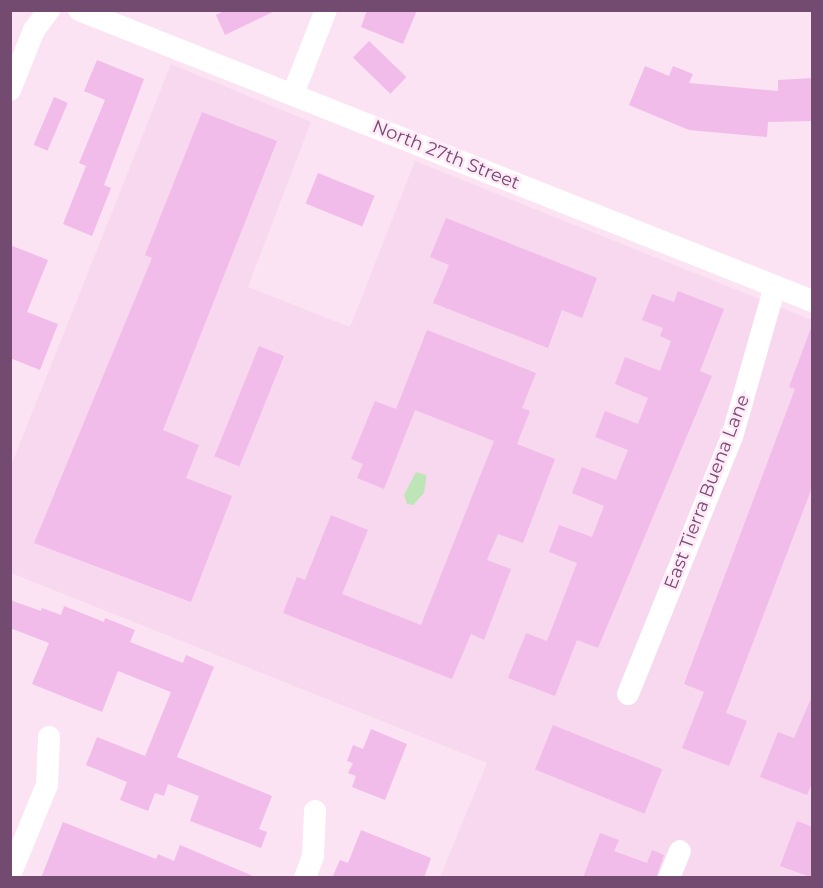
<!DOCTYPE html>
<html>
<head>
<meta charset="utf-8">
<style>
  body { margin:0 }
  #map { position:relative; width:823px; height:888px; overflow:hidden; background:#fce3f3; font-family:Montserrat,sans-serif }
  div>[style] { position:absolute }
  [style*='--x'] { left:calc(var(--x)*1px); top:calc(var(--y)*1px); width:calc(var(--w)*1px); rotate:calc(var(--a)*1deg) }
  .residential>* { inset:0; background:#f8d8ef }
  .water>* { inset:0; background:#bee5b8 }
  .building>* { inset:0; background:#f1bbea; transform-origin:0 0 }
  .minor>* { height:22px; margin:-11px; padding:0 11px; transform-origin:11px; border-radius:11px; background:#fff }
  span { translate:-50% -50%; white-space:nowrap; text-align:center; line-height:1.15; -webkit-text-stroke:5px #ffe9f7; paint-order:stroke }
  .street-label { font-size:18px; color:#734a70 }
  .frame { position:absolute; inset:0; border:12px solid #734a70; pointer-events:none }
</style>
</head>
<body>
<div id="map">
  <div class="residential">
    <i style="clip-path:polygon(171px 64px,311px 122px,248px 287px,350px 327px,415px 161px,812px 320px,812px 877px,440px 877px,487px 763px,11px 573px,10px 468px)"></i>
  </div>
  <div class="water">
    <i style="clip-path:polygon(416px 472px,426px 475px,426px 480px,424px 493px,413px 505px,407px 504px,404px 495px)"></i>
  </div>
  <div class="building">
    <i style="clip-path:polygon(226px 10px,277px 10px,225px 35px,216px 15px)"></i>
    <i style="clip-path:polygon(367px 10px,417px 10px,403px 44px,361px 27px)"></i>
    <i style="left:369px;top:41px;width:52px;height:23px;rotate:44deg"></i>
    <i style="clip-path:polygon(97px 60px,144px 79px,104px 185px,111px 188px,92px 236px,63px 224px,86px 166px,79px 163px,105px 100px,84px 91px)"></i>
    <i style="clip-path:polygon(645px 66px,669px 76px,673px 66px,693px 74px,689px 83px,778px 91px,778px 80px,813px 78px,813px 121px,768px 122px,767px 137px,689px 130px,629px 105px)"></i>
    <i style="left:54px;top:97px;width:15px;height:52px;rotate:23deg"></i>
    <i style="clip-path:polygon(202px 112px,277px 141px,163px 430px,199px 445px,186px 478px,232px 496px,191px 602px,34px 543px,152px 258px,145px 255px)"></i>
    <i style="left:318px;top:173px;width:61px;height:33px;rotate:22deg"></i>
    <i style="clip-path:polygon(446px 218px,597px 278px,582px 318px,562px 310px,548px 348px,433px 303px,449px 265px,430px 257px)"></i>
    <i style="clip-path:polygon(10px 245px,48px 260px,27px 312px,58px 324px,40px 370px,10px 358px)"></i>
    <i style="clip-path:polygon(678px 291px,724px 309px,700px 371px,712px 376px,598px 648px,577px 640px,555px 696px,508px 678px,526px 633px,547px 641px,577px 563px,549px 552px,559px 525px,592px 537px,604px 506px,572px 493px,582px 467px,616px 480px,628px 450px,595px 437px,605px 411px,638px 424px,648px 398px,615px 384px,625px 357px,660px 371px,671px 341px,660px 336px,663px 328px,642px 320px,652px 294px,674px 302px)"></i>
    <i style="clip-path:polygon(811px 328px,813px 485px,726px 713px,747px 721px,729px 766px,682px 748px,704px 692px,684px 684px,795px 389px,789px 387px)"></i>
    <i style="clip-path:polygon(427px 330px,536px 373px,522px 408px,530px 411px,517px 444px,555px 459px,523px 543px,498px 534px,487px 560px,511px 569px,484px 640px,471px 634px,452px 679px,283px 613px,297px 577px,305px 580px,331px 515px,368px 530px,342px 594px,421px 625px,494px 441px,415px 410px,384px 489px,357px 478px,363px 464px,351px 459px,375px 401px,396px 409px)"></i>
    <i style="left:259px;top:346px;width:27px;height:119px;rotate:22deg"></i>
    <i style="clip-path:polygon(10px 600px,41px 611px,42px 608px,61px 615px,64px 606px,104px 622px,105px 618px,135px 630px,130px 642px,183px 663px,186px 655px,214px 667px,177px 757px,272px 796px,259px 829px,267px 832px,261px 848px,190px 821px,199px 796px,168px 784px,164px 796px,155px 793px,148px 811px,120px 800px,127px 782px,86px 765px,97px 737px,145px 756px,171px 692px,118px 671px,102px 712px,32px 684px,49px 643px,10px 628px)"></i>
    <i style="clip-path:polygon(813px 694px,813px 781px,807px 795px,760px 777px,778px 732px,794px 738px)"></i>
    <i style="left:553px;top:725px;width:118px;height:48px;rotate:22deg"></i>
    <i style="clip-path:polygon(371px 729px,407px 744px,385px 800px,352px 787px,356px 776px,348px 773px,353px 763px,347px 761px,353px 745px,363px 749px)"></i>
    <i style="clip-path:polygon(797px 821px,813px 827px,813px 878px,780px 866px)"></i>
    <i style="clip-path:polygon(63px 822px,156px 859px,158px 854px,174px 861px,180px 845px,258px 878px,41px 878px)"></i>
    <i style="clip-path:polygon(361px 830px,431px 858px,424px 878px,332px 878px,340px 860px,348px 863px)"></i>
    <i style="clip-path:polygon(600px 833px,619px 840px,614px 851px,647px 863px,652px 850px,664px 855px,656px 878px,583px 878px)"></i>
  </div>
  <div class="minor">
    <i style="--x:79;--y:10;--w:789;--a:21.65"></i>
    <i style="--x:10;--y:90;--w:65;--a:-68.2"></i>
    <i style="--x:34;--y:30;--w:25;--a:-53"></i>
    <i style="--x:293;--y:94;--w:90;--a:-68.6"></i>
    <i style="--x:628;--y:694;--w:277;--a:-68"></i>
    <i style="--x:732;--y:437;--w:157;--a:-74.1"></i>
    <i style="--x:10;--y:875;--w:97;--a:-67.7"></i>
    <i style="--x:47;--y:785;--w:48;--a:-87.6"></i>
    <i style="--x:305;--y:878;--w:23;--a:-70"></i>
    <i style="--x:313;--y:856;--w:45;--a:-87.5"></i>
    <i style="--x:669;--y:878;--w:29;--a:-68"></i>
  </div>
  <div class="street-label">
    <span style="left:446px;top:155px;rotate:22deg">North 27th Street</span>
    <span style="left:707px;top:492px;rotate:-69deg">East Tierra Buena Lane</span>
  </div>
  <div class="frame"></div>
</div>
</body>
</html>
